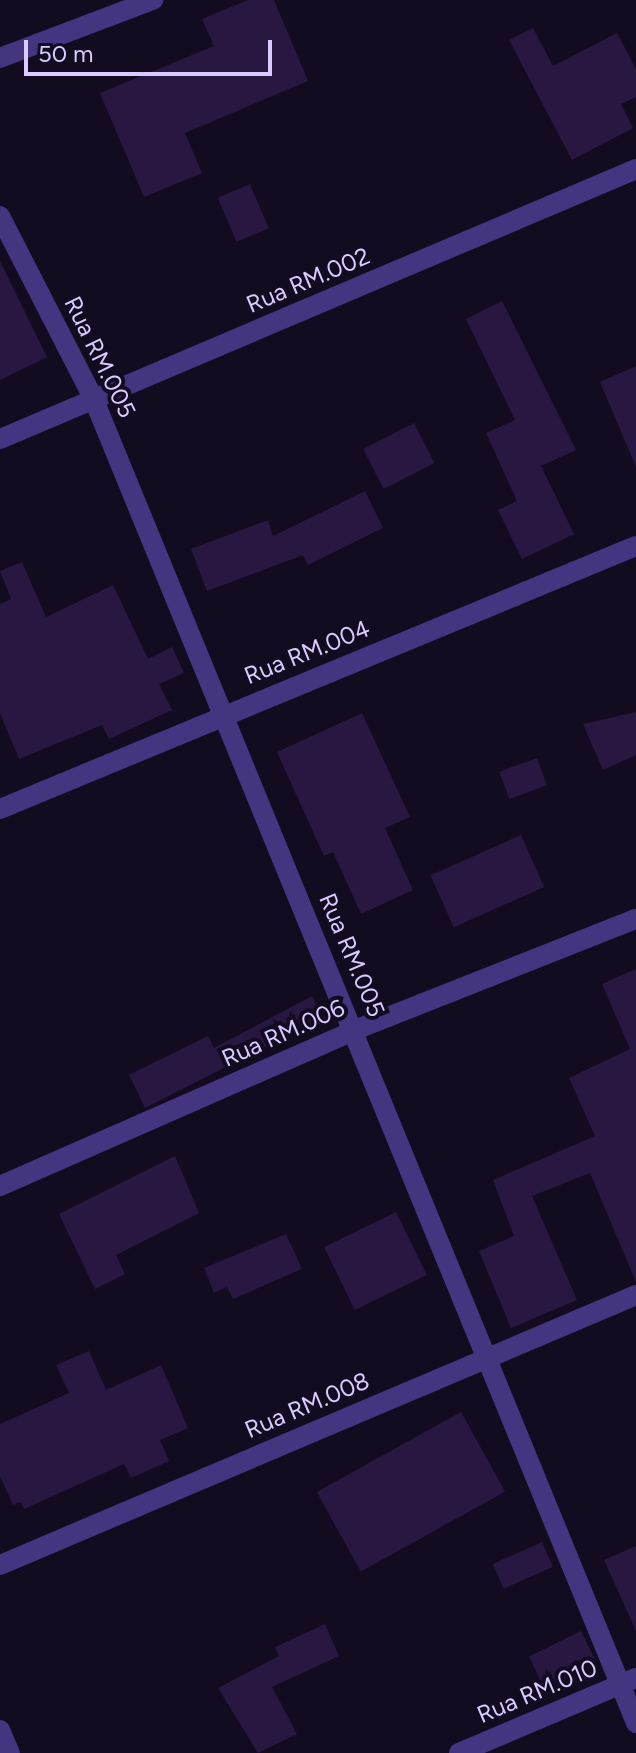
<!DOCTYPE html>
<html>
<head>
<meta charset="utf-8">
<style>
  body { margin:0 }
  #map { position:relative; width:636px; height:1753px; overflow:hidden; background:#130c20; font-family:Figtree,sans-serif }
  div>[style] { position:absolute }
  [style*='--x'] { left:calc(var(--x)*1px); top:calc(var(--y)*1px); width:calc(var(--w)*1px); rotate:calc(var(--a)*1deg) }
  .building>* { inset:0; background:#271741; transform-origin:0 0 }
  .minor>* { height:20px; margin:-10px; padding:0 10px; transform-origin:10px; border-radius:10px; background:#453580 }
  span { translate:-50% -50%; white-space:nowrap; text-align:center; line-height:1.15; -webkit-text-stroke:8px #130c20; paint-order:stroke }
  .street-label { font-size:24px; color:#d9cbff }
  .scale { position:absolute; left:24px; top:40px; width:248px; height:36px; box-sizing:border-box; border:4px solid #d9cbff; border-top:0; padding-left:10px; font-size:24px; line-height:28px; white-space:nowrap; color:#d9cbff; -webkit-text-stroke:6px #130c20; paint-order:stroke }
</style>
</head>
<body>
<div id="map">
  <div class="building">
    <i style="clip-path:polygon(248px 0,274px 0,308px 81px,185px 133px,202px 173px,144px 197px,100px 93px,214px 46px,202px 19px)"></i>
    <i style="clip-path:polygon(533px 28px,553px 66px,617px 33px,636px 69px,636px 97px,621px 104px,633px 128px,572px 160px,509px 40px)"></i>
    <i style="left:250px;top:184px;width:48px;height:35px;rotate:67deg"></i>
    <i style="clip-path:polygon(0 261px,47px 357px,0 380px)"></i>
    <i style="clip-path:polygon(502px 301px,576px 450px,541px 466px,574px 534px,522px 559px,498px 510px,517px 501px,486px 433px,515px 420px,466px 319px)"></i>
    <i style="clip-path:polygon(636px 366px,636px 467px,600px 382px)"></i>
    <i style="left:414px;top:423px;width:45px;height:57px;rotate:63deg"></i>
    <i style="clip-path:polygon(365px 491px,383px 528px,308px 565px,303px 555px,207px 591px,191px 549px,268px 520px,273px 536px)"></i>
    <i style="clip-path:polygon(22px 562px,46px 617px,113px 585px,148px 659px,172px 647px,184px 673px,159px 684px,172px 710px,109px 739px,102px 725px,19px 759px,0 713px,0 604px,11px 599px,0 571px)"></i>
    <i style="clip-path:polygon(636px 712px,636px 755px,603px 770px,583px 724px)"></i>
    <i style="clip-path:polygon(362px 713px,410px 817px,385px 828px,413px 890px,361px 914px,333px 852px,324px 856px,277px 752px)"></i>
    <i style="left:537px;top:758px;width:29px;height:40px;rotate:70deg"></i>
    <i style="left:521px;top:835px;width:57px;height:99px;rotate:66deg"></i>
    <i style="clip-path:polygon(636px 969px,636px 1282px,590px 1173px,532px 1196px,577px 1300px,511px 1328px,479px 1251px,514px 1236px,493px 1180px,595px 1136px,569px 1078px,630px 1049px,602px 984px)"></i>
    <i style="clip-path:polygon(312px 996px,322px 1018px,145px 1108px,129px 1075px,208px 1036px,214px 1048px)"></i>
    <i style="clip-path:polygon(175px 1156px,199px 1213px,116px 1255px,125px 1274px,95px 1289px,59px 1214px)"></i>
    <i style="left:396px;top:1212px;width:70px;height:80px;rotate:64deg"></i>
    <i style="clip-path:polygon(286px 1234px,302px 1269px,233px 1299px,227px 1287px,214px 1293px,204px 1268px)"></i>
    <i style="clip-path:polygon(89px 1351px,106px 1390px,161px 1365px,188px 1428px,160px 1440px,169px 1461px,131px 1478px,124px 1464px,24px 1509px,21px 1502px,13px 1505px,0 1476px,0 1424px,69px 1393px,56px 1365px)"></i>
    <i style="left:461px;top:1412px;width:91px;height:165px;rotate:61deg"></i>
    <i style="left:542px;top:1542px;width:27px;height:54px;rotate:66deg"></i>
    <i style="clip-path:polygon(636px 1546px,636px 1631px,604px 1560px)"></i>
    <i style="clip-path:polygon(325px 1624px,339px 1656px,272px 1687px,297px 1734px,258px 1753px,218px 1688px,279px 1656px,275px 1647px)"></i>
    <i style="left:581px;top:1631px;width:37px;height:58px;rotate:64deg"></i>
  </div>
  <div class="minor">
    <i style="--x:0;--y:58;--w:164;--a:-20.8"></i>
    <i style="--x:0;--y:216;--w:207;--a:62.9"></i>
    <i style="--x:94;--y:400;--w:1430;--a:67.72"></i>
    <i style="--x:0;--y:439;--w:691;--a:-23"></i>
    <i style="--x:0;--y:809;--w:688;--a:-22.47"></i>
    <i style="--x:0;--y:1186;--w:388;--a:-23.7"></i>
    <i style="--x:355;--y:1030;--w:302;--a:-21.6"></i>
    <i style="--x:0;--y:1565;--w:691;--a:-23"></i>
    <i style="--x:0;--y:1730;--w:25;--a:67"></i>
    <i style="--x:459;--y:1753;--w:192;--a:-23"></i>
  </div>
  <div class="street-label">
    <span style="left:308px;top:280px;rotate:-23deg">Rua RM.002</span>
    <span style="left:100px;top:357px;rotate:64deg">Rua RM.005</span>
    <span style="left:307px;top:652px;rotate:-22deg">Rua RM.004</span>
    <span style="left:352px;top:955px;rotate:67deg">Rua RM.005</span>
    <span style="left:283px;top:1033px;rotate:-24deg">Rua RM.006</span>
    <span style="left:307px;top:1405px;rotate:-23deg">Rua RM.008</span>
    <span style="left:537px;top:1691px;rotate:-23deg">Rua RM.010</span>
  </div>
  <div class="scale">50 m</div>
</div>
</body>
</html>
